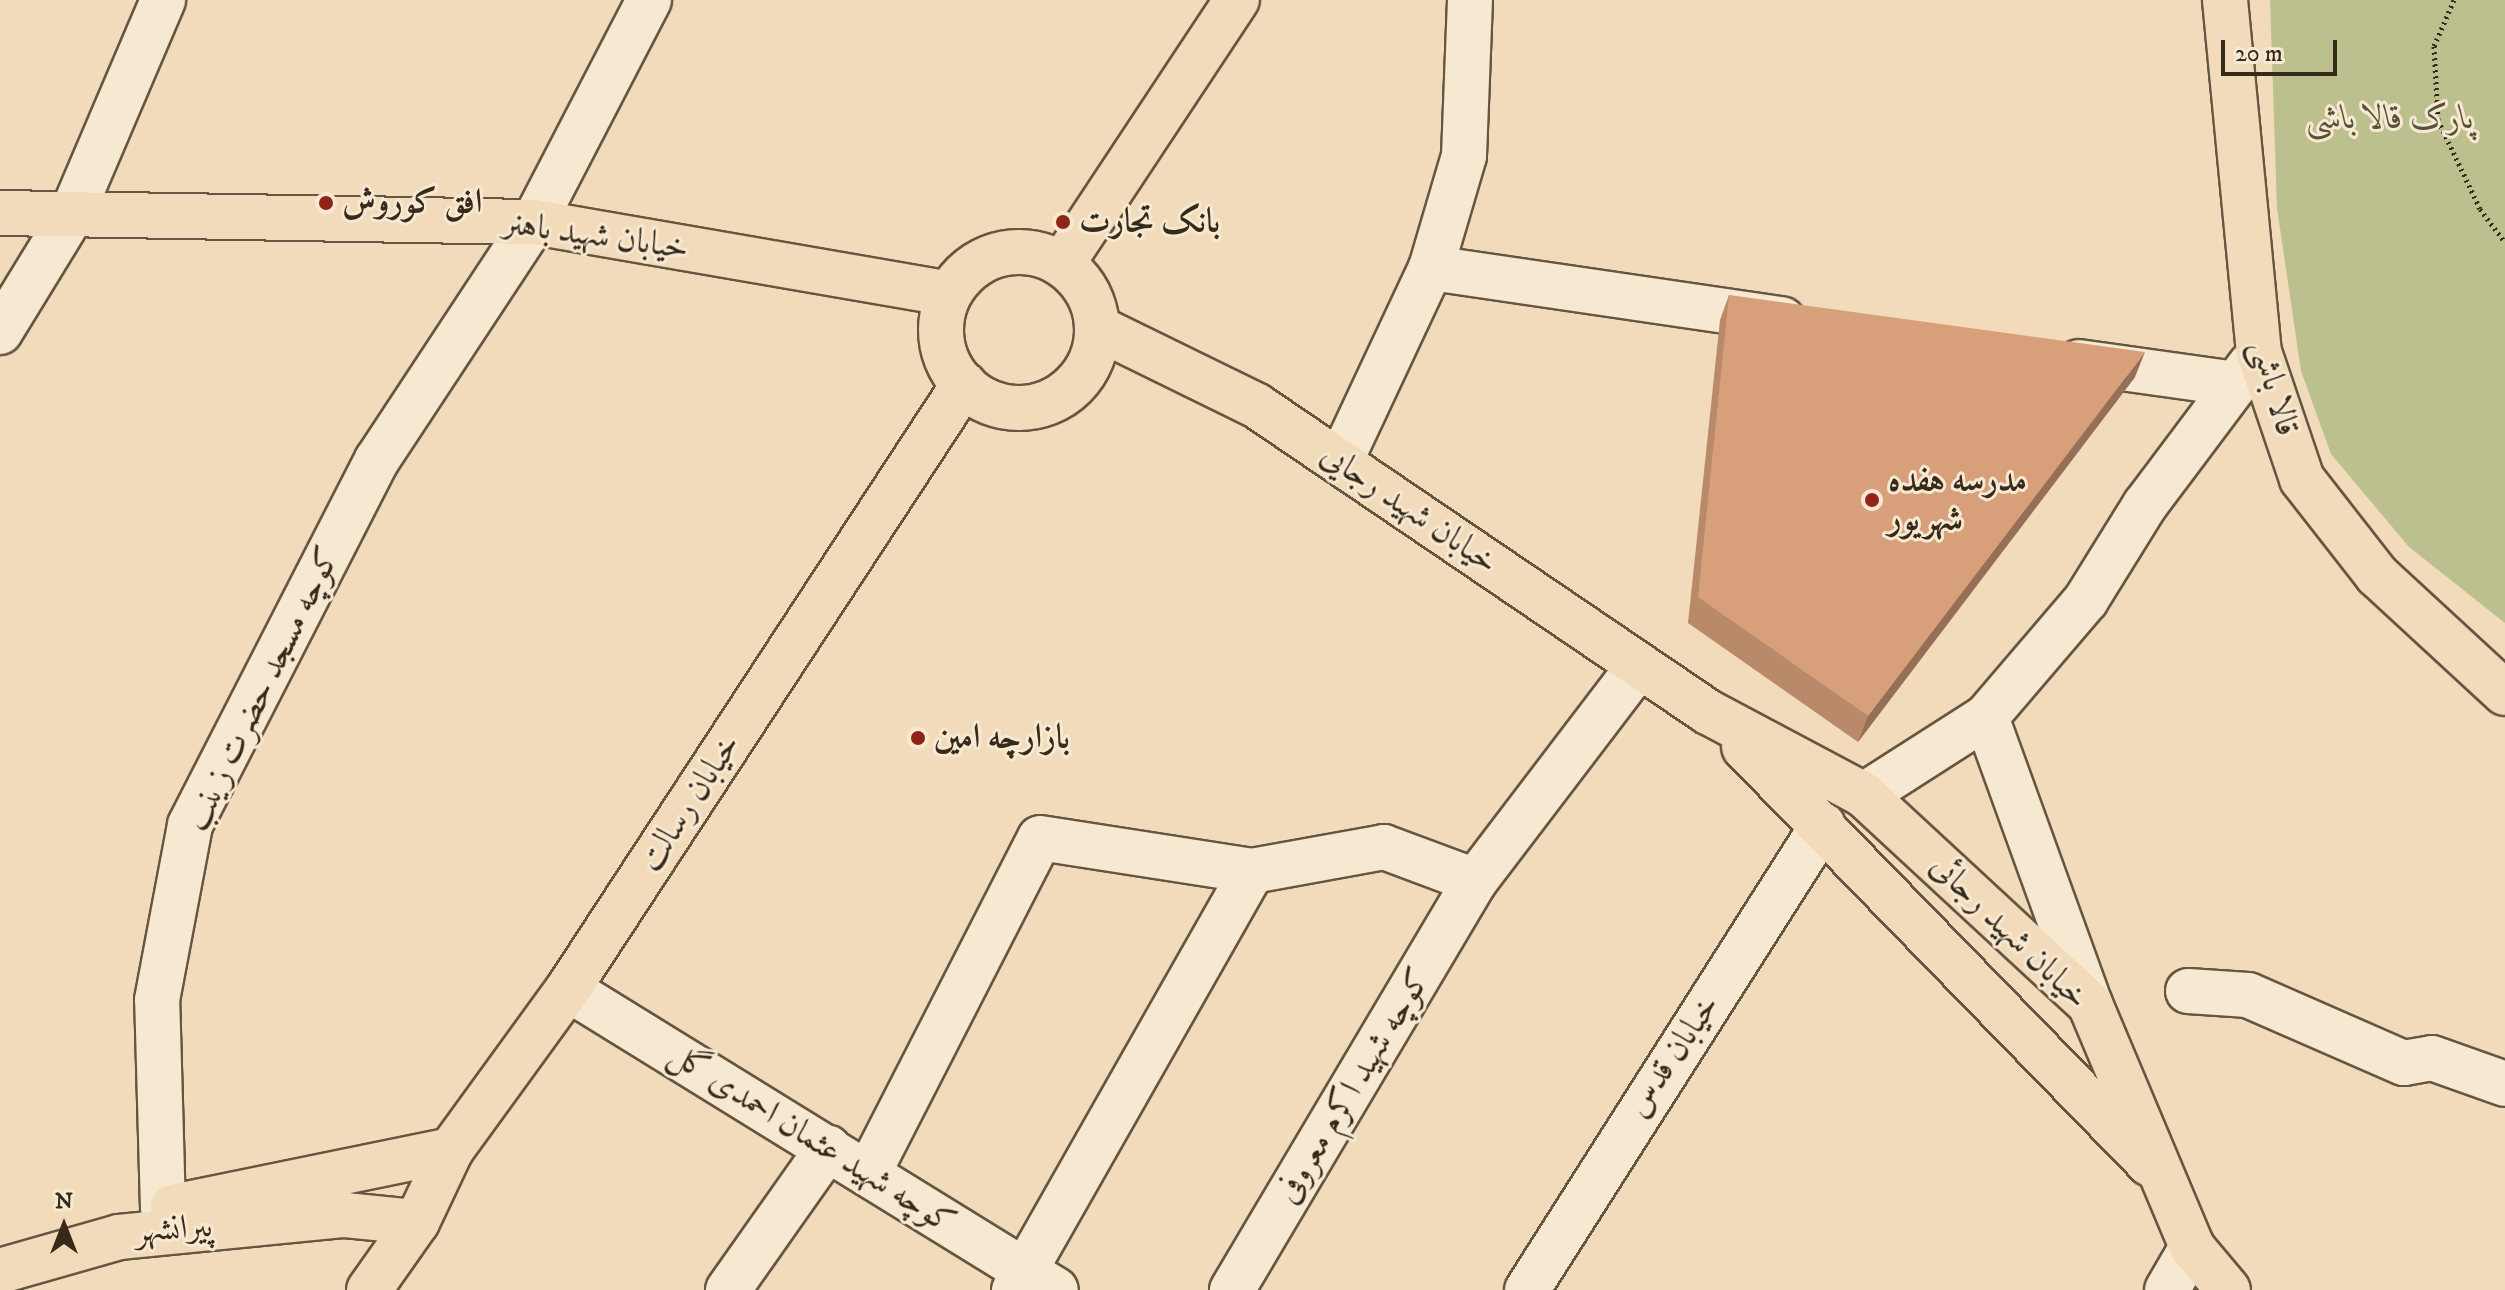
<!DOCTYPE html>
<html>
<head>
<meta charset="utf-8">
<style>
  body { margin:0 }
  #map { position:relative; width:2505px; height:1290px; overflow:hidden; background:#f2dbba; font-family:"IM FELL DW Pica",Amiri,serif }
  div>[style] { position:absolute }
  [style*='--x'] { left:calc(var(--x)*1px); top:calc(var(--y)*1px); width:calc(var(--w)*1px); rotate:calc(var(--a)*1deg) }
  .green>* { inset:0; background:#bcc08f }
  .path>* { height:5px; margin-top:-2.5px; transform-origin:0; background:repeating-linear-gradient(90deg,#362a1a 0 2px,transparent 0 6px) }
  .roads { filter:drop-shadow(2px 0 #655642) drop-shadow(-2px 0 #655642) drop-shadow(0 2px #655642) drop-shadow(0 -2px #655642) }
  .minor>* { height:44px; margin:-22px; padding:0 22px; transform-origin:22px; border-radius:22px; background:#f7e8d2 }
  .major>* { height:44px; margin:-22px; padding:0 22px; transform-origin:22px; border-radius:22px; background:#f2dbba }
  .major>.ring { margin:-22px; padding:0; box-sizing:content-box; background:none; border:44px solid #f2dbba; border-radius:50% }
  .wall>* { inset:0; background:#b98a6a }
  .shaded-wall>* { inset:0; background:#967056 }
  .building>* { inset:0; background:#d7a07b }
  .dots>* { width:22px; height:22px; translate:-50% -50%; box-sizing:border-box; border:4px solid #f7e8d2; border-radius:50% }
  span { translate:-50% -50%; white-space:nowrap; text-align:center; line-height:1.15; -webkit-text-stroke:6px #f7e8d2; paint-order:stroke }
  .park-label { font-size:34px; color:#585037; font-style:italic }
  .poi-label { font-size:34px; color:#362a1a; font-weight:700 }
  .left { translate:0 -50%; text-align:left }
  .street-label { font-size:34px; color:#362a1a }
  .north { position:absolute; left:24px; top:1186px; width:80px; height:80px; -webkit-text-stroke:6px #f7e8d2; paint-order:stroke; rotate:0deg; font-size:22px; font-weight:700; line-height:32px; text-align:center; color:#362a1a }
  .north::after { content:''; display:block; margin:auto; width:28px; height:36px; background:#362a1a; clip-path:polygon(50% 0,100% 100%,50% 72%,0 100%) }
  .scale { position:absolute; left:2221px; top:40px; width:116px; height:36px; box-sizing:border-box; border:4px solid #362a1a; border-top:0; padding-left:10px; font-size:24px; line-height:28px; white-space:nowrap; color:#362a1a; -webkit-text-stroke:6px #f7e8d2; paint-order:stroke }
</style>
</head>
<body>
<div id="map">
  <div class="green">
    <i style="clip-path:polygon(2270px 0,2505px 0,2505px 623px,2409px 547px,2331px 454px,2301px 371px,2277px 208px)"></i>
  </div>
  <div class="path">
    <i style="--x:2454;--y:0;--w:50;--a:113.5"></i>
    <i style="--x:2434;--y:46;--w:74;--a:86.9"></i>
    <i style="--x:2438;--y:120;--w:98;--a:64.7"></i>
    <i style="--x:2480;--y:209;--w:41;--a:52.9"></i>
  </div>
  <div class="roads">
    <div class="minor">
      <i style="--x:1431;--y:268;--w:355;--a:8.3"></i>
      <i style="--x:0;--y:332;--w:136;--a:-58.5"></i>
      <i style="--x:71;--y:216;--w:235;--a:-66.9"></i>
      <i style="--x:2079;--y:362;--w:158;--a:8"></i>
      <i style="--x:1340;--y:462;--w:214;--a:-64.9"></i>
      <i style="--x:1431;--y:268;--w:117;--a:-73.6"></i>
      <i style="--x:1464;--y:156;--w:156;--a:-87.8"></i>
      <i style="--x:1986;--y:717;--w:305;--a:70.1"></i>
      <i style="--x:1864;--y:795;--w:145;--a:-32.6"></i>
      <i style="--x:1986;--y:717;--w:154;--a:-49.5"></i>
      <i style="--x:2086;--y:600;--w:112;--a:-58.2"></i>
      <i style="--x:2145;--y:505;--w:176;--a:-53.1"></i>
      <i style="--x:568;--y:989;--w:573;--a:31.67"></i>
      <i style="--x:2188;--y:991;--w:60;--a:3.8"></i>
      <i style="--x:2248;--y:995;--w:170;--a:23.6"></i>
      <i style="--x:2404;--y:1063;--w:28;--a:-10"></i>
      <i style="--x:2432;--y:1058;--w:77;--a:19.6"></i>
      <i style="--x:868;--y:1174;--w:377;--a:-62.9"></i>
      <i style="--x:1040;--y:838;--w:215;--a:8.8"></i>
      <i style="--x:1252;--y:871;--w:134;--a:-10.3"></i>
      <i style="--x:1384;--y:847;--w:97;--a:20.5"></i>
      <i style="--x:163;--y:1209;--w:209;--a:-91.6"></i>
      <i style="--x:157;--y:1000;--w:178;--a:-79.3"></i>
      <i style="--x:190;--y:825;--w:410;--a:-62.9"></i>
      <i style="--x:377;--y:460;--w:285;--a:-56.6"></i>
      <i style="--x:534;--y:222;--w:250;--a:-62.6"></i>
      <i style="--x:728;--y:1290;--w:174;--a:-54.8"></i>
      <i style="--x:1014;--y:1290;--w:482;--a:-60.4"></i>
      <i style="--x:1232;--y:1290;--w:476;--a:-59.3"></i>
      <i style="--x:1475;--y:881;--w:270;--a:-52.7"></i>
      <i style="--x:1527;--y:1290;--w:551;--a:-57.52"></i>
      <i style="--x:2167;--y:1290;--w:50;--a:-59.8"></i>
    </div>
    <div class="major">
      <i style="--x:2225;--y:0;--w:354;--a:84.5"></i>
      <i style="--x:2259;--y:352;--w:134;--a:71.3"></i>
      <i style="--x:2302;--y:479;--w:122;--a:52"></i>
      <i style="--x:2377;--y:575;--w:174;--a:42.7"></i>
      <i style="--x:0;--y:213;--w:534;--a:0.97"></i>
      <i style="--x:534;--y:222;--w:421;--a:9.8"></i>
      <i class="ring" style="left:941px;top:252px;width:112px;height:112px"></i>
      <i style="--x:1062;--y:264;--w:317;--a:-56.5"></i>
      <i style="--x:1098;--y:328;--w:177;--a:26.1"></i>
      <i style="--x:1257;--y:406;--w:545;--a:34.16"></i>
      <i style="--x:1708;--y:712;--w:177;--a:28"></i>
      <i style="--x:1864;--y:795;--w:308;--a:42.8"></i>
      <i style="--x:2090;--y:1004;--w:264;--a:67.2"></i>
      <i style="--x:2192;--y:1247;--w:56;--a:50.1"></i>
      <i style="--x:1744;--y:747;--w:582;--a:45.77"></i>
      <i style="--x:173;--y:1207;--w:284;--a:-11.6"></i>
      <i style="--x:0;--y:1271;--w:124;--a:-15.9"></i>
      <i style="--x:119;--y:1237;--w:227;--a:-5.6"></i>
      <i style="--x:345;--y:1215;--w:72;--a:5.6"></i>
      <i style="--x:369;--y:1290;--w:83;--a:-54.8"></i>
      <i style="--x:417;--y:1222;--w:80;--a:-64.7"></i>
      <i style="--x:451;--y:1150;--w:199;--a:-54"></i>
      <i style="--x:568;--y:989;--w:723;--a:-56.79"></i>
    </div>
  </div>
  <div class="wall">
    <i style="clip-path:polygon(1729px 295px,2135px 377px,1858px 742px,1688px 623px,1720px 320px)"></i>
  </div>
  <div class="shaded-wall">
    <i style="clip-path:polygon(2145px 352px,2135px 377px,1858px 742px,1868px 716px)"></i>
  </div>
  <div class="building">
    <i style="clip-path:polygon(1729px 295px,2145px 352px,1868px 716px,1698px 597px)"></i>
  </div>
  <div class="dots">
    <i style="left:326px;top:203px;background:#8f2418"></i>
    <i style="left:1063px;top:222px;background:#8f2418"></i>
    <i style="left:1872px;top:500px;background:#8f2418"></i>
    <i style="left:918px;top:738px;background:#8f2418"></i>
  </div>
  <div class="park-label">
    <span style="left:2390px;top:119px">پارک قالا باشی</span>
  </div>
  <div class="poi-label">
    <span class="left" style="left:342px;top:203px">افق کوروش</span>
    <span class="left" style="left:1079px;top:222px">بانک تجارت</span>
    <span class="left" style="left:1888px;top:500px">مدرسه هفده<br>شهریور</span>
    <span class="left" style="left:934px;top:738px">بازارچه امین</span>
  </div>
  <div class="street-label">
    <span style="left:596px;top:236px;rotate:8deg">خیابان شهید باهنر</span>
    <span style="left:2274px;top:388px;rotate:74deg">قالا باشی</span>
    <span style="left:1409px;top:509px;rotate:34deg">خیابان شهید رجایی</span>
    <span style="left:263px;top:689px;rotate:-64deg">کوچه مسجد حضرت زینب</span>
    <span style="left:690px;top:803px;rotate:-57deg">خیابان رسالت</span>
    <span style="left:2009px;top:932px;rotate:44deg">خیابان شهید رجائی</span>
    <span style="left:1673px;top:1056px;rotate:-56deg">خیابان قدس</span>
    <span style="left:1354px;top:1086px;rotate:-59deg">کوچه شهید اکرم معروفی</span>
    <span style="left:812px;top:1139px;rotate:32deg">کوچه شهید عثمان احمدی گل</span>
    <span style="left:174px;top:1229px;rotate:-4deg">پیرانشهر</span>
  </div>
  <div class="north">N</div>
  <div class="scale">20 m</div>
</div>
</body>
</html>
